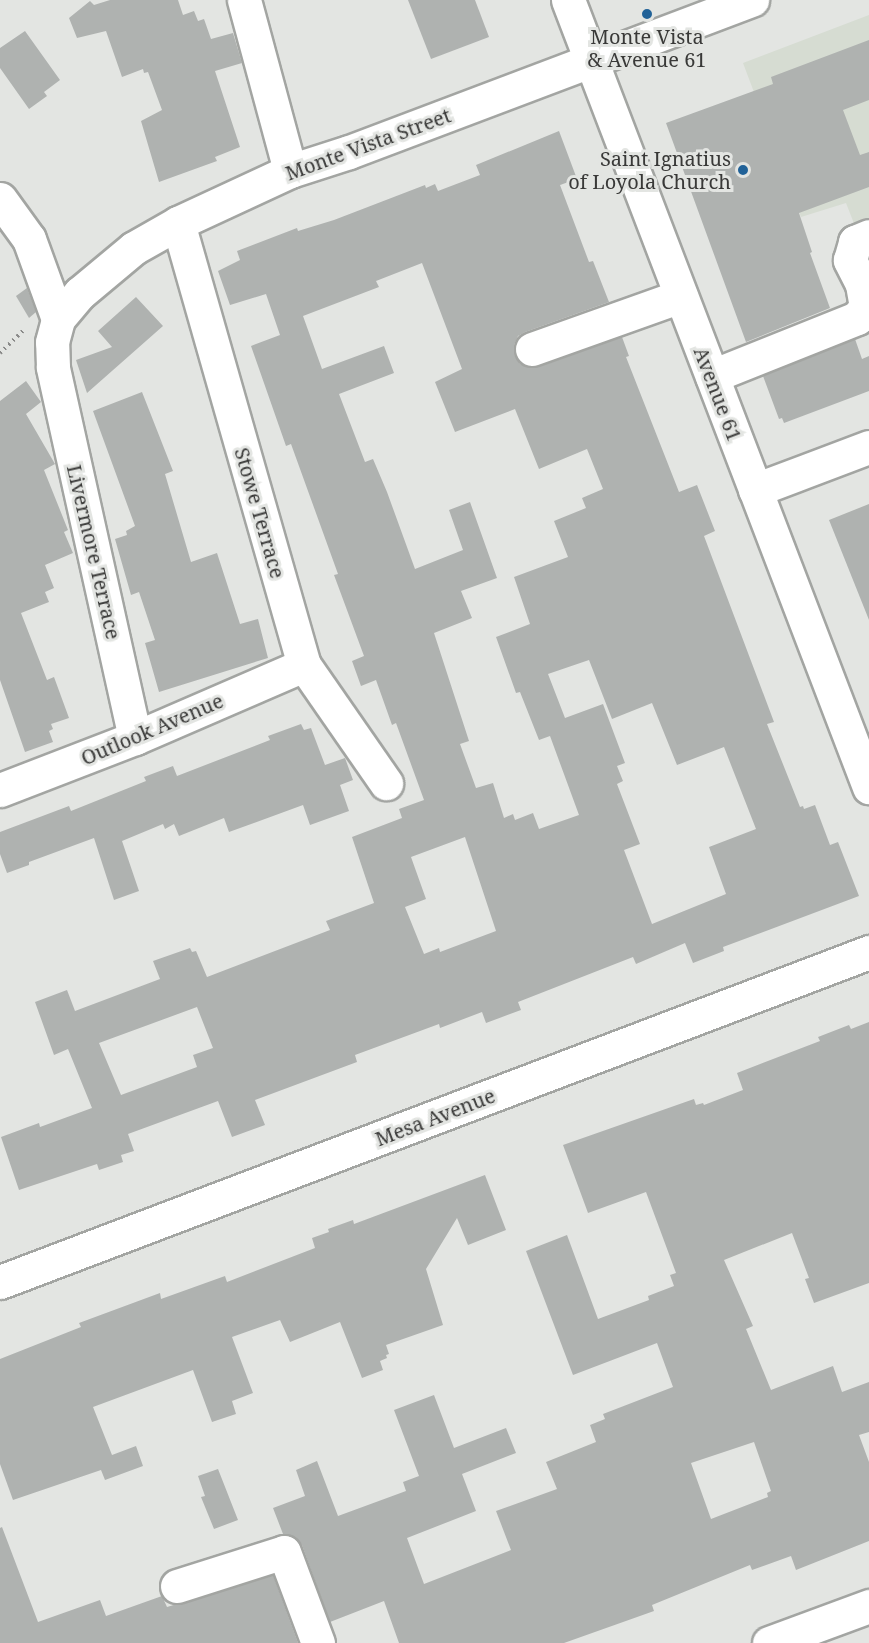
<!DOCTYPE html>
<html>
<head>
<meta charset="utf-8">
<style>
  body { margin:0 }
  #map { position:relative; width:869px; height:1643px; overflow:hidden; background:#e3e5e2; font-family:"Noto Serif",serif }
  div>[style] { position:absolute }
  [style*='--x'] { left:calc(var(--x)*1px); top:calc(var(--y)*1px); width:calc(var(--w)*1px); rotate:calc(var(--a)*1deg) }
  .built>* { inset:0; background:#d6dcd2 }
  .building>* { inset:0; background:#afb2b0 }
  .path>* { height:4px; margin-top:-2px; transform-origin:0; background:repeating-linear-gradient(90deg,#8a8a89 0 1.5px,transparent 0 6px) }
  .roads { filter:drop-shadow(2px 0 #a3a5a2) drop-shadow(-2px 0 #a3a5a2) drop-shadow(0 2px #a3a5a2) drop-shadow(0 -2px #a3a5a2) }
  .minor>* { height:33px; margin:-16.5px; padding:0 16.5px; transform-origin:16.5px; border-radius:16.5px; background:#fff }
  .dots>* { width:16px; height:16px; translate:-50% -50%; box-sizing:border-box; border:3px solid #e3e5e2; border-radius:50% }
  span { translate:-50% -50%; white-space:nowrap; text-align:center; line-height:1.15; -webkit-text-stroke:6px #e3e5e2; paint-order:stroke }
  .poi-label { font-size:20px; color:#393938 }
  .right { translate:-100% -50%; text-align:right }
  .street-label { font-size:20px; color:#393938 }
</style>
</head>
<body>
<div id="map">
  <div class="built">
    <i style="clip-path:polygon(869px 15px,869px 262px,846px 203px,801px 217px,743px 63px)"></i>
  </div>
  <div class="building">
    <i style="clip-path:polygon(110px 0,178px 0,183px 15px,194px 11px,198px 21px,204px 19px,211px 39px,233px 33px,242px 63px,215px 71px,240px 147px,215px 157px,217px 161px,159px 182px,141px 121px,162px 110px,148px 72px,144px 73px,143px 69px,122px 77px,106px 31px,77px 38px,69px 18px,90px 1px,94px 5px)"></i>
    <i style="clip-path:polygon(408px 0,475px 0,489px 37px,431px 59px)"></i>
    <i style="clip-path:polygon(25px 31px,60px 80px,44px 92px,47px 96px,29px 109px,0 68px,0 48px)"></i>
    <i style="clip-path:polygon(869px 40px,869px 100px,843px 110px,860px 155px,869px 152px,869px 187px,799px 213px,812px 252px,810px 253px,830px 308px,746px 342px,666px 123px,773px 84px,771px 77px)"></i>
    <i style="clip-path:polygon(evenodd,559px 131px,577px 179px,560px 185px,589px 262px,593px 261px,609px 302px,525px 332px,518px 336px,514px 345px,515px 356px,520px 364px,528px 367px,538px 367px,622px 337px,629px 356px,626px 357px,679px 492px,697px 485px,715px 531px,704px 536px,774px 722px,767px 724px,800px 807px,803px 806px,804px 809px,815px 805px,830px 845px,838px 842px,859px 896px,723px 947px,724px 951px,693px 963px,685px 943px,636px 964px,633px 957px,518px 1002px,521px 1010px,486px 1023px,482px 1012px,440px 1028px,439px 1024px,355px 1055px,357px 1062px,255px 1100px,265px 1125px,232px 1137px,218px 1101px,128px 1134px,134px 1151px,121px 1155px,123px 1162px,99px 1170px,97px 1164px,19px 1190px,1px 1137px,39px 1123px,40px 1127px,92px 1108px,68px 1049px,54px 1055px,35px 1002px,67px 990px,75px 1011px,160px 979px,153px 961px,190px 948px,192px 952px,196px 951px,207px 977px,330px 930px,326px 921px,374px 903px,352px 837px,402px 818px,399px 809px,424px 800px,396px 723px,392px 725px,376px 680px,361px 686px,352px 661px,364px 656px,334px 575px,338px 574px,291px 444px,286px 446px,251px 346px,280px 335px,266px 294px,230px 305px,218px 271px,240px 260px,237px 251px,297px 228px,298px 231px,334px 220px,425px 185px,426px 188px,435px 184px,438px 191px,480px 175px,476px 165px,559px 131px,422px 263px,462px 369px,435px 382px,455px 432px,515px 409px,539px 469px,587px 449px,603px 489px,582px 498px,586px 508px,554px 521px,568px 557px,514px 577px,530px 624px,496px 637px,516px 693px,520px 692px,539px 740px,550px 736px,579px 815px,539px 829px,533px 813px,515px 820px,513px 814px,504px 818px,493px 783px,476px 788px,460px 744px,469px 741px,434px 633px,472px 618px,461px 591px,497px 578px,470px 502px,449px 510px,463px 550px,415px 569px,387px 492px,373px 459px,365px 462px,339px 394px,394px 373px,384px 346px,322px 369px,303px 316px,379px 287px,376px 281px,422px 263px,559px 131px,589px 660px,612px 719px,652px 703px,677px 765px,724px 747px,756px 829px,709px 847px,726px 894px,652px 924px,624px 850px,640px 844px,617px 784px,623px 781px,617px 766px,625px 763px,603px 704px,565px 718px,548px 674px,589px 660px,559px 131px,465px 837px,496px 931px,440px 952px,439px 948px,424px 954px,405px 907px,426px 899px,411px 857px,465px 837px,559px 131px,197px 1007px,213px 1048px,193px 1055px,197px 1067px,121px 1095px,99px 1043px,197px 1007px)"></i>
    <i style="clip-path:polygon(27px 288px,36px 312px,29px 318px,16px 296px)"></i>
    <i style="clip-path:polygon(136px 297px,163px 326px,87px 393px,76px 360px,112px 347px,98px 331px)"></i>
    <i style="clip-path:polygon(855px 339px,862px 359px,869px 356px,869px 391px,784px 423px,782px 418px,779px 419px,763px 376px)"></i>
    <i style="clip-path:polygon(26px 381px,41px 402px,26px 414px,55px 464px,44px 470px,68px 530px,64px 532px,73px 553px,45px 565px,54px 588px,45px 592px,49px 602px,21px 613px,47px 680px,54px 677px,69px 718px,51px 724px,53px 729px,49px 731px,53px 742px,25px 752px,0 680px,0 401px)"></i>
    <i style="clip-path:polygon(142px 392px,173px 471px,165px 474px,191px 562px,217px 553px,240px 624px,258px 619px,268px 658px,159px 692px,145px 643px,155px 640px,139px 592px,131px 595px,115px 539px,127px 535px,126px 531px,135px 526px,93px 411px)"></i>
    <i style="clip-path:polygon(869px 504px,869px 620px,829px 520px)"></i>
    <i style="clip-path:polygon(301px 724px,304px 730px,311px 728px,325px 765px,345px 758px,353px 780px,340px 785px,349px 811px,310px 825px,303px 805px,229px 832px,224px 818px,179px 836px,174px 824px,165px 829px,163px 824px,122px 841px,139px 891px,114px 900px,94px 838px,29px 862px,29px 865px,7px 873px,0 854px,0 832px,69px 806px,71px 811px,146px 781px,144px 777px,173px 766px,177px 776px,270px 740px,268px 736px)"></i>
    <i style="clip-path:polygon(evenodd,869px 1022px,869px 1283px,814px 1303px,805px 1279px,809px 1278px,792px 1233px,724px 1260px,753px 1326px,746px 1329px,771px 1390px,833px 1366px,842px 1392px,869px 1382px,869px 1432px,859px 1435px,869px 1462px,869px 1541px,796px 1570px,791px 1556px,752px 1570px,750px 1565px,652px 1605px,654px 1611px,564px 1643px,399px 1643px,384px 1601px,330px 1622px,302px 1545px,296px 1537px,283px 1534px,273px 1508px,305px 1496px,296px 1470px,317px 1461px,338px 1516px,406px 1491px,403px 1482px,419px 1476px,394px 1410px,434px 1395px,454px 1448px,506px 1428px,516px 1453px,462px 1474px,476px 1511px,407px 1538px,424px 1584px,511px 1550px,496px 1511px,557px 1489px,546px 1462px,596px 1442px,590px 1425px,605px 1419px,603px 1414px,673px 1387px,657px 1343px,573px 1375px,526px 1251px,567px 1235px,598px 1319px,649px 1300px,648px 1296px,674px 1286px,670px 1275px,676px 1273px,646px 1192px,588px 1213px,563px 1145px,694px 1099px,696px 1105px,703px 1103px,704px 1105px,743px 1090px,737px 1073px,820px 1041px,818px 1037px,849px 1025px,851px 1029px,869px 1022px,754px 1442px,771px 1491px,767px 1493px,768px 1497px,711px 1519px,691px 1463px,754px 1442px)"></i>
    <i style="clip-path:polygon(485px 1175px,506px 1230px,468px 1245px,457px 1218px,426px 1269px,443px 1325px,386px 1345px,389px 1354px,386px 1355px,387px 1358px,380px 1361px,383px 1370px,362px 1378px,340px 1322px,290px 1342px,280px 1320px,232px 1337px,253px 1393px,232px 1401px,236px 1414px,212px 1422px,193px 1370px,93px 1407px,112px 1455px,136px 1446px,143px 1466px,105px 1480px,101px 1470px,13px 1500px,0 1464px,0 1359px,81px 1327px,79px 1323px,160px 1293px,161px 1299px,225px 1276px,227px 1282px,315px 1248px,312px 1238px,329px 1232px,328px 1229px,353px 1220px,354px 1224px)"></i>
    <i style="clip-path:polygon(218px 1469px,238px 1520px,214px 1529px,201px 1497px,205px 1496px,198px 1476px)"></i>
    <i style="clip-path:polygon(2px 1527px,38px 1622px,100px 1600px,106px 1616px,162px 1596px,167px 1607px,273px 1575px,298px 1643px,0 1643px,0 1528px)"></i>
  </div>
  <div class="path">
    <i style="--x:0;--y:353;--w:32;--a:-44"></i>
  </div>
  <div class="roads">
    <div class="minor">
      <i style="--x:244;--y:0;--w:177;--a:74.9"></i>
      <i style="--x:568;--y:0;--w:843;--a:69.07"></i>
      <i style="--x:0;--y:199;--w:49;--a:54.1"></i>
      <i style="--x:29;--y:239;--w:85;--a:70.1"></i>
      <i style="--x:178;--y:223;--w:460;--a:74.1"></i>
      <i style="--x:304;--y:665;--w:144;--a:55.2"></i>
      <i style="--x:532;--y:349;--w:158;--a:-19.6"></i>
      <i style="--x:712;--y:376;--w:156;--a:-21.8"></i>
      <i style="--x:857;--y:318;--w:14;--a:-51"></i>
      <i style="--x:866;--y:307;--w:23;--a:-100"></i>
      <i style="--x:862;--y:284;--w:27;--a:-117"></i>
      <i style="--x:850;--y:260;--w:19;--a:-74"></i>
      <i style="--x:855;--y:242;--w:15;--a:-23"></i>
      <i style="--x:755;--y:490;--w:122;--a:-20.7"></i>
      <i style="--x:135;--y:738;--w:380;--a:-102.5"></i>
      <i style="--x:53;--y:367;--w:25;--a:-92"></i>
      <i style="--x:52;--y:342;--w:24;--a:-75"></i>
      <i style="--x:58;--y:319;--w:34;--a:-50"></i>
      <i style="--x:80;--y:293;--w:70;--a:-39.8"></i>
      <i style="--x:134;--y:248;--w:51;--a:-29.6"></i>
      <i style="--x:178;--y:223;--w:123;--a:-24.9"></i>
      <i style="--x:290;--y:171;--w:62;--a:-17.9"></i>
      <i style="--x:349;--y:152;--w:431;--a:-20.7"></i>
      <i style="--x:0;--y:790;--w:145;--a:-21.1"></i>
      <i style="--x:135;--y:738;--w:184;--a:-23.4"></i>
      <i style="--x:0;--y:1282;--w:930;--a:-20.79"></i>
      <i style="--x:177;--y:1586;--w:112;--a:-17.6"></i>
      <i style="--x:284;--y:1552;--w:97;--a:69.5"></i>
      <i style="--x:769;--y:1643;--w:107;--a:-20.3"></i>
    </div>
  </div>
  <div class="dots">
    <i style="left:647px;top:14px;background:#216298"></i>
    <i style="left:743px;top:170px;background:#216298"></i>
  </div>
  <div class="poi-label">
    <span style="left:647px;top:48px">Monte Vista<br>&amp; Avenue 61</span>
    <span class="right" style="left:731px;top:170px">Saint Ignatius<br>of Loyola Church</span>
  </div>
  <div class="street-label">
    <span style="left:368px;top:144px;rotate:-20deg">Monte Vista Street</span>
    <span style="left:718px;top:394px;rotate:69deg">Avenue 61</span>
    <span style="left:260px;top:513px;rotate:74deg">Stowe Terrace</span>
    <span style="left:94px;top:552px;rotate:77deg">Livermore Terrace</span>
    <span style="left:152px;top:729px;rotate:-23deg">Outlook Avenue</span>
    <span style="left:435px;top:1117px;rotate:-21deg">Mesa Avenue</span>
  </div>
</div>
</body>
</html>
